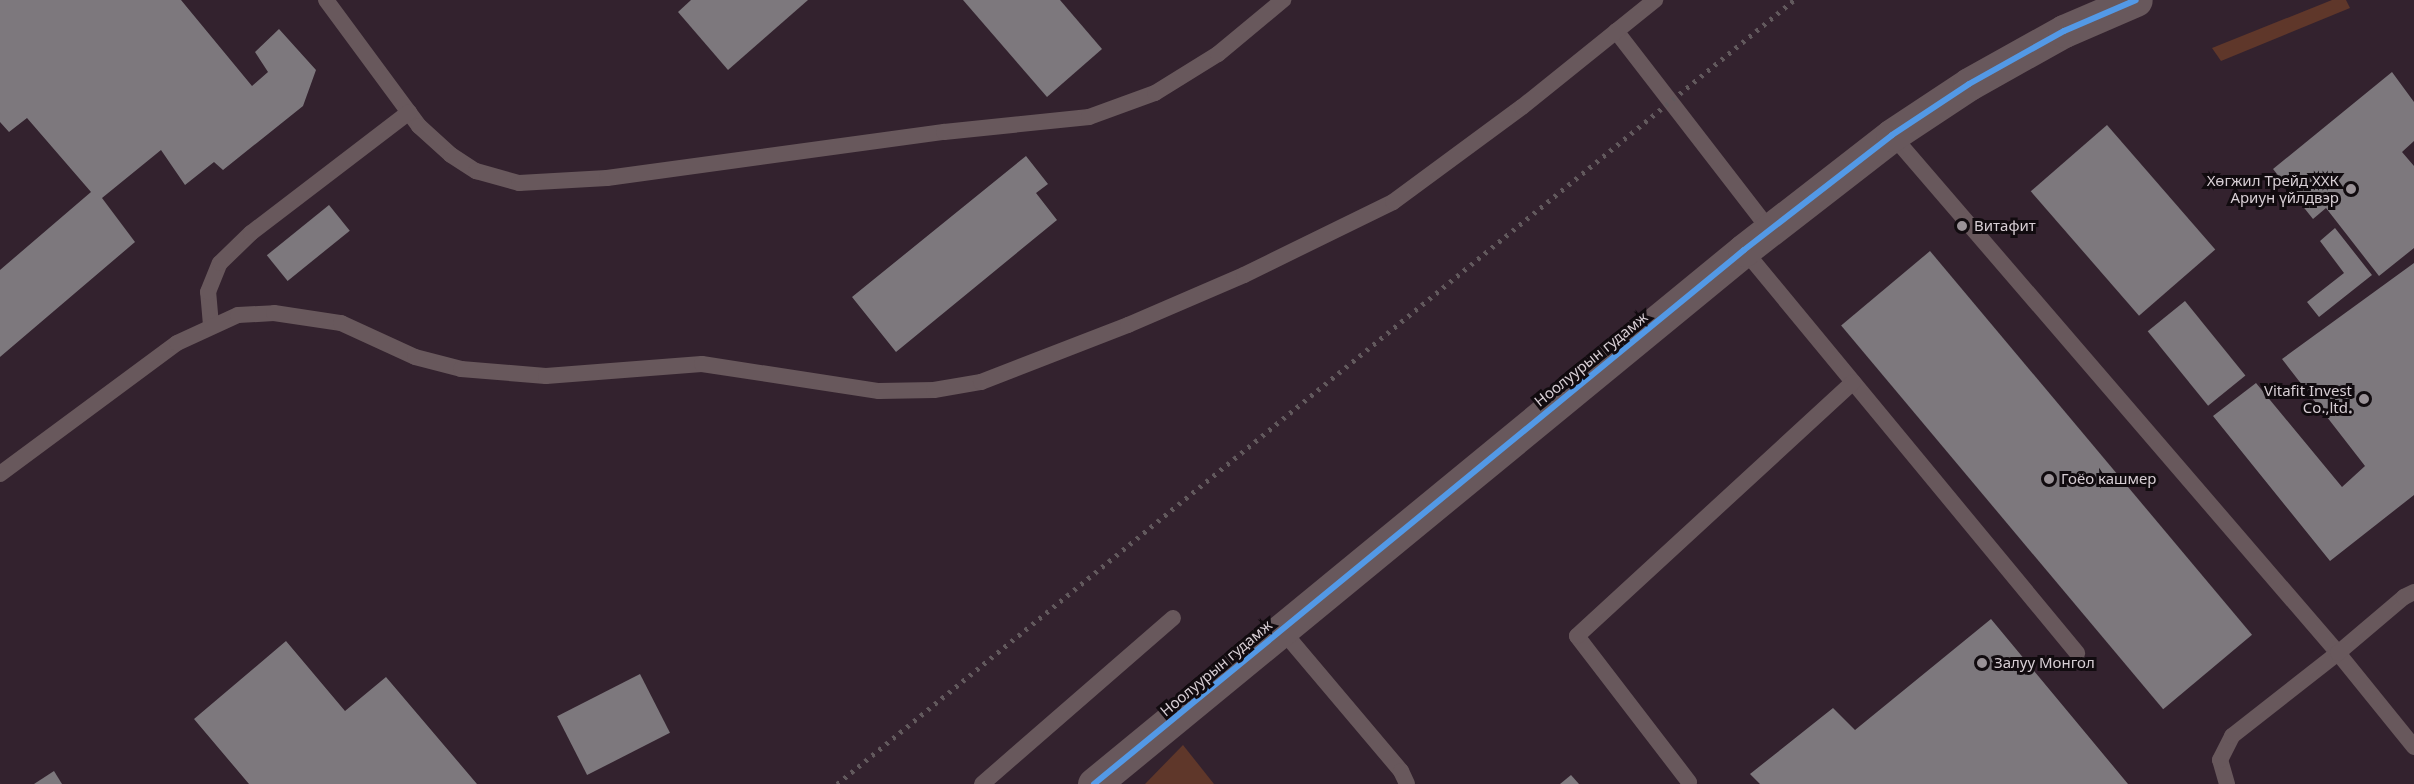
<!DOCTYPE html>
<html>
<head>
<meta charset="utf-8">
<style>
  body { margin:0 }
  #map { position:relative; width:2414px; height:784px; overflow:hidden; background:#292227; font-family:"Noto Sans",sans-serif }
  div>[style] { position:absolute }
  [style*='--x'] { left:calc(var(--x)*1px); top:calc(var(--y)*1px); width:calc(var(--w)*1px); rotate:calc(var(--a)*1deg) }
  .built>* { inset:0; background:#33222e; transform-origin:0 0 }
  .green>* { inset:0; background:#5f372a }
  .building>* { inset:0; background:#7d787d; transform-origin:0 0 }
  .service>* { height:16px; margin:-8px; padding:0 8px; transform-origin:8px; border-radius:8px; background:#68585c }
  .tertiary>* { height:33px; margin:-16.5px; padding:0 16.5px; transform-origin:16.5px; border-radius:16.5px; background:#68585c }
  .rail>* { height:4.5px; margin-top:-2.25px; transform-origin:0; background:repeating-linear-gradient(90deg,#62595d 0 3px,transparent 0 9px) }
  .cycleway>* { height:6px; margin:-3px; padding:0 3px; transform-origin:3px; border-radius:3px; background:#5399e6 }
  .dots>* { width:16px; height:16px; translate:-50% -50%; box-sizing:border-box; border:3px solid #110b0f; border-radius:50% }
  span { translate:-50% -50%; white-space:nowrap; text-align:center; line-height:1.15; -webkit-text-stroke:6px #110b0f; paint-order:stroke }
  .poi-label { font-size:15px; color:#d7ced4 }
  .right { translate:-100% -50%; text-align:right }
  .left { translate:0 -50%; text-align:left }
  .street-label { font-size:15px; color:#d7ced4 }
</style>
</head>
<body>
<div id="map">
  <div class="built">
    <i style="left:0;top:0;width:2414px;height:784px"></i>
  </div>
  <div class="green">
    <i style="clip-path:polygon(2332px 0,2346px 0,2350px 8px,2221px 61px,2212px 48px)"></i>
    <i style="clip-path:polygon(1183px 745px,1214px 784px,1145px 784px)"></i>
  </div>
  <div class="building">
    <i style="clip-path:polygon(0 0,181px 0,252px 86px,268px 72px,255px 52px,279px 29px,316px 70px,303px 106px,223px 170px,214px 162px,185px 185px,161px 150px,102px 198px,135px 242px,0 357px,0 270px,91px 192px,27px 118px,9px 132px,0 122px)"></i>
    <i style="clip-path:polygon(691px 0,808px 0,728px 70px,678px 12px)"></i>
    <i style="clip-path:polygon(963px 0,1060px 0,1102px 49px,1047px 97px)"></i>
    <i style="clip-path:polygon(2392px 72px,2414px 102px,2414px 141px,2402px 152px,2414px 166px,2414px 248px,2379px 276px,2326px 208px,2313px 219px,2273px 169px)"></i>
    <i style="left:2107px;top:125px;width:165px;height:101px;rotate:49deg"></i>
    <i style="clip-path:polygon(1026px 156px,1048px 184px,1036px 193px,1057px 220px,896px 352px,852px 297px)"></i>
    <i style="left:329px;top:205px;width:33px;height:80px;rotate:51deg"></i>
    <i style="clip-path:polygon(2335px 228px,2372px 275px,2319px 317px,2307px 302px,2344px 273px,2320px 241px)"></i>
    <i style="left:1930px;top:251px;width:501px;height:116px;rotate:50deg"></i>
    <i style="clip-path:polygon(2414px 263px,2414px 495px,2330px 561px,2213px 416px,2256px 383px,2342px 487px,2365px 466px,2282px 359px)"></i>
    <i style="left:2185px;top:301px;width:96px;height:48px;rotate:51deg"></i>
    <i style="clip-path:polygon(1991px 619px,2128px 784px,1760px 784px,1750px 774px,1833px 708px,1855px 730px)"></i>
    <i style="clip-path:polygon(286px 641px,345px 711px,386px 677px,477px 784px,249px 784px,194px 719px)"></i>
    <i style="left:640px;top:674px;width:66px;height:93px;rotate:63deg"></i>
    <i style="clip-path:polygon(54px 771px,62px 784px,34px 784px)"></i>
    <i style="clip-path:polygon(1571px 775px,1579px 784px,1560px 784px)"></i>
  </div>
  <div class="service">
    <i style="--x:326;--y:0;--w:157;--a:53.6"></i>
    <i style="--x:419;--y:126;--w:43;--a:42.2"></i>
    <i style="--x:451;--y:155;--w:30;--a:33"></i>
    <i style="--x:476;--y:171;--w:45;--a:15.6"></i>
    <i style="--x:519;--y:183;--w:88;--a:-3.3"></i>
    <i style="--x:607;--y:178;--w:340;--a:-7.8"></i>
    <i style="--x:944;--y:132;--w:146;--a:-5.9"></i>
    <i style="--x:1089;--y:117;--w:70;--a:-20"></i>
    <i style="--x:1155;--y:93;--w:74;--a:-31.8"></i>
    <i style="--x:1218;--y:54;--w:85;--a:-39.7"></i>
    <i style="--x:1616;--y:31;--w:250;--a:52.3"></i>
    <i style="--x:1892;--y:135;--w:684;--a:49.27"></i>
    <i style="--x:2338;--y:653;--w:121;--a:51"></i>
    <i style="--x:1744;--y:250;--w:523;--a:50.43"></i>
    <i style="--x:211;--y:325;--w:33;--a:-95"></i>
    <i style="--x:208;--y:292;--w:31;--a:-68"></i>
    <i style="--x:220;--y:263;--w:43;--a:-44.1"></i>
    <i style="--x:251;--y:233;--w:199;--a:-37.4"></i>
    <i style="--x:0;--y:474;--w:220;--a:-36.5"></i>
    <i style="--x:177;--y:343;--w:67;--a:-24.7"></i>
    <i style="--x:238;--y:315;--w:36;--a:-3"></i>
    <i style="--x:274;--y:313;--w:68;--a:8.5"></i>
    <i style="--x:341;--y:323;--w:81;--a:24.7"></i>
    <i style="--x:415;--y:357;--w:48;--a:14.6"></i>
    <i style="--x:461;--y:369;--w:85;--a:4.7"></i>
    <i style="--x:546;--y:376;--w:156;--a:-4.4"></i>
    <i style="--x:702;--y:364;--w:179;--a:8.7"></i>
    <i style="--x:879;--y:391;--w:55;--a:-1"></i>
    <i style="--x:934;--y:390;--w:48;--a:-9.7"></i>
    <i style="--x:981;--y:382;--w:158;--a:-21.2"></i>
    <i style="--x:1128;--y:325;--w:126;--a:-23.3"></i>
    <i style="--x:1244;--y:275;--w:166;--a:-26.1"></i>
    <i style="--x:1393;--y:202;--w:160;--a:-36.4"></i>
    <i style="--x:1522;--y:107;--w:171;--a:-38.8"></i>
    <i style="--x:1281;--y:629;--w:186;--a:49.8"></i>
    <i style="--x:1401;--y:771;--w:14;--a:65"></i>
    <i style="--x:1689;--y:782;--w:184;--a:-127.5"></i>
    <i style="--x:1577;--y:636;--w:375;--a:-42.6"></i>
    <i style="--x:982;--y:784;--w:253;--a:-41"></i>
    <i style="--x:2227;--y:784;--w:25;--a:-106"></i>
    <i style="--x:2220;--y:760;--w:27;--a:-63"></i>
    <i style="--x:2232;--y:736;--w:135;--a:-38.1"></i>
    <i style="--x:2338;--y:653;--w:87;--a:-40.3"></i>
    <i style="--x:2404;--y:597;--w:11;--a:-27"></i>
  </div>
  <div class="tertiary">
    <i style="--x:1094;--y:784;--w:841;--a:-39.4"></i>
    <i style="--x:1744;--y:250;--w:187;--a:-37.8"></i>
    <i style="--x:1892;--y:135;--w:92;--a:-33.5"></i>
    <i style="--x:1969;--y:84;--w:109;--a:-29.2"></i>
    <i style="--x:2064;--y:31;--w:78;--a:-23.3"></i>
  </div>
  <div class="rail">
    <i style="--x:837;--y:784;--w:1237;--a:-39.33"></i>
  </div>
  <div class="cycleway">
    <i style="--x:1094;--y:784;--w:841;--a:-39.4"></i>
    <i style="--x:1744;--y:250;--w:187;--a:-37.8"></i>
    <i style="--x:1892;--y:135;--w:92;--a:-33.5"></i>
    <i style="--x:1969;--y:84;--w:109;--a:-29.2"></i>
    <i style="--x:2064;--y:31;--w:78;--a:-23.3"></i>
  </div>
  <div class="dots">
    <i style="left:2351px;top:189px;background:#9a9297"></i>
    <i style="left:1962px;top:226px;background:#9a9297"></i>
    <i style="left:2364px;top:399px;background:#9a9297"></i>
    <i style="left:2049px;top:479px;background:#9a9297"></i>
    <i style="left:1982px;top:663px;background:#9a9297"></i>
  </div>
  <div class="poi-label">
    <span class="right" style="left:2339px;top:189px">Хөгжил Трейд ХХК<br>Ариун үйлдвэр</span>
    <span class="left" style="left:1974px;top:226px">Витафит</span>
    <span class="right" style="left:2352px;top:399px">Vitafit Invest<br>Co.,ltd.</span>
    <span class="left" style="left:2061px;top:479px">Гоёо кашмер</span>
    <span class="left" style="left:1994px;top:663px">Залуу Монгол</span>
  </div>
  <div class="street-label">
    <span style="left:1591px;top:359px;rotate:-39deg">Ноолуурын гудамж</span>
    <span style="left:1216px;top:668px;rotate:-40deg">Ноолуурын гудамж</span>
  </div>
</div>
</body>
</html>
